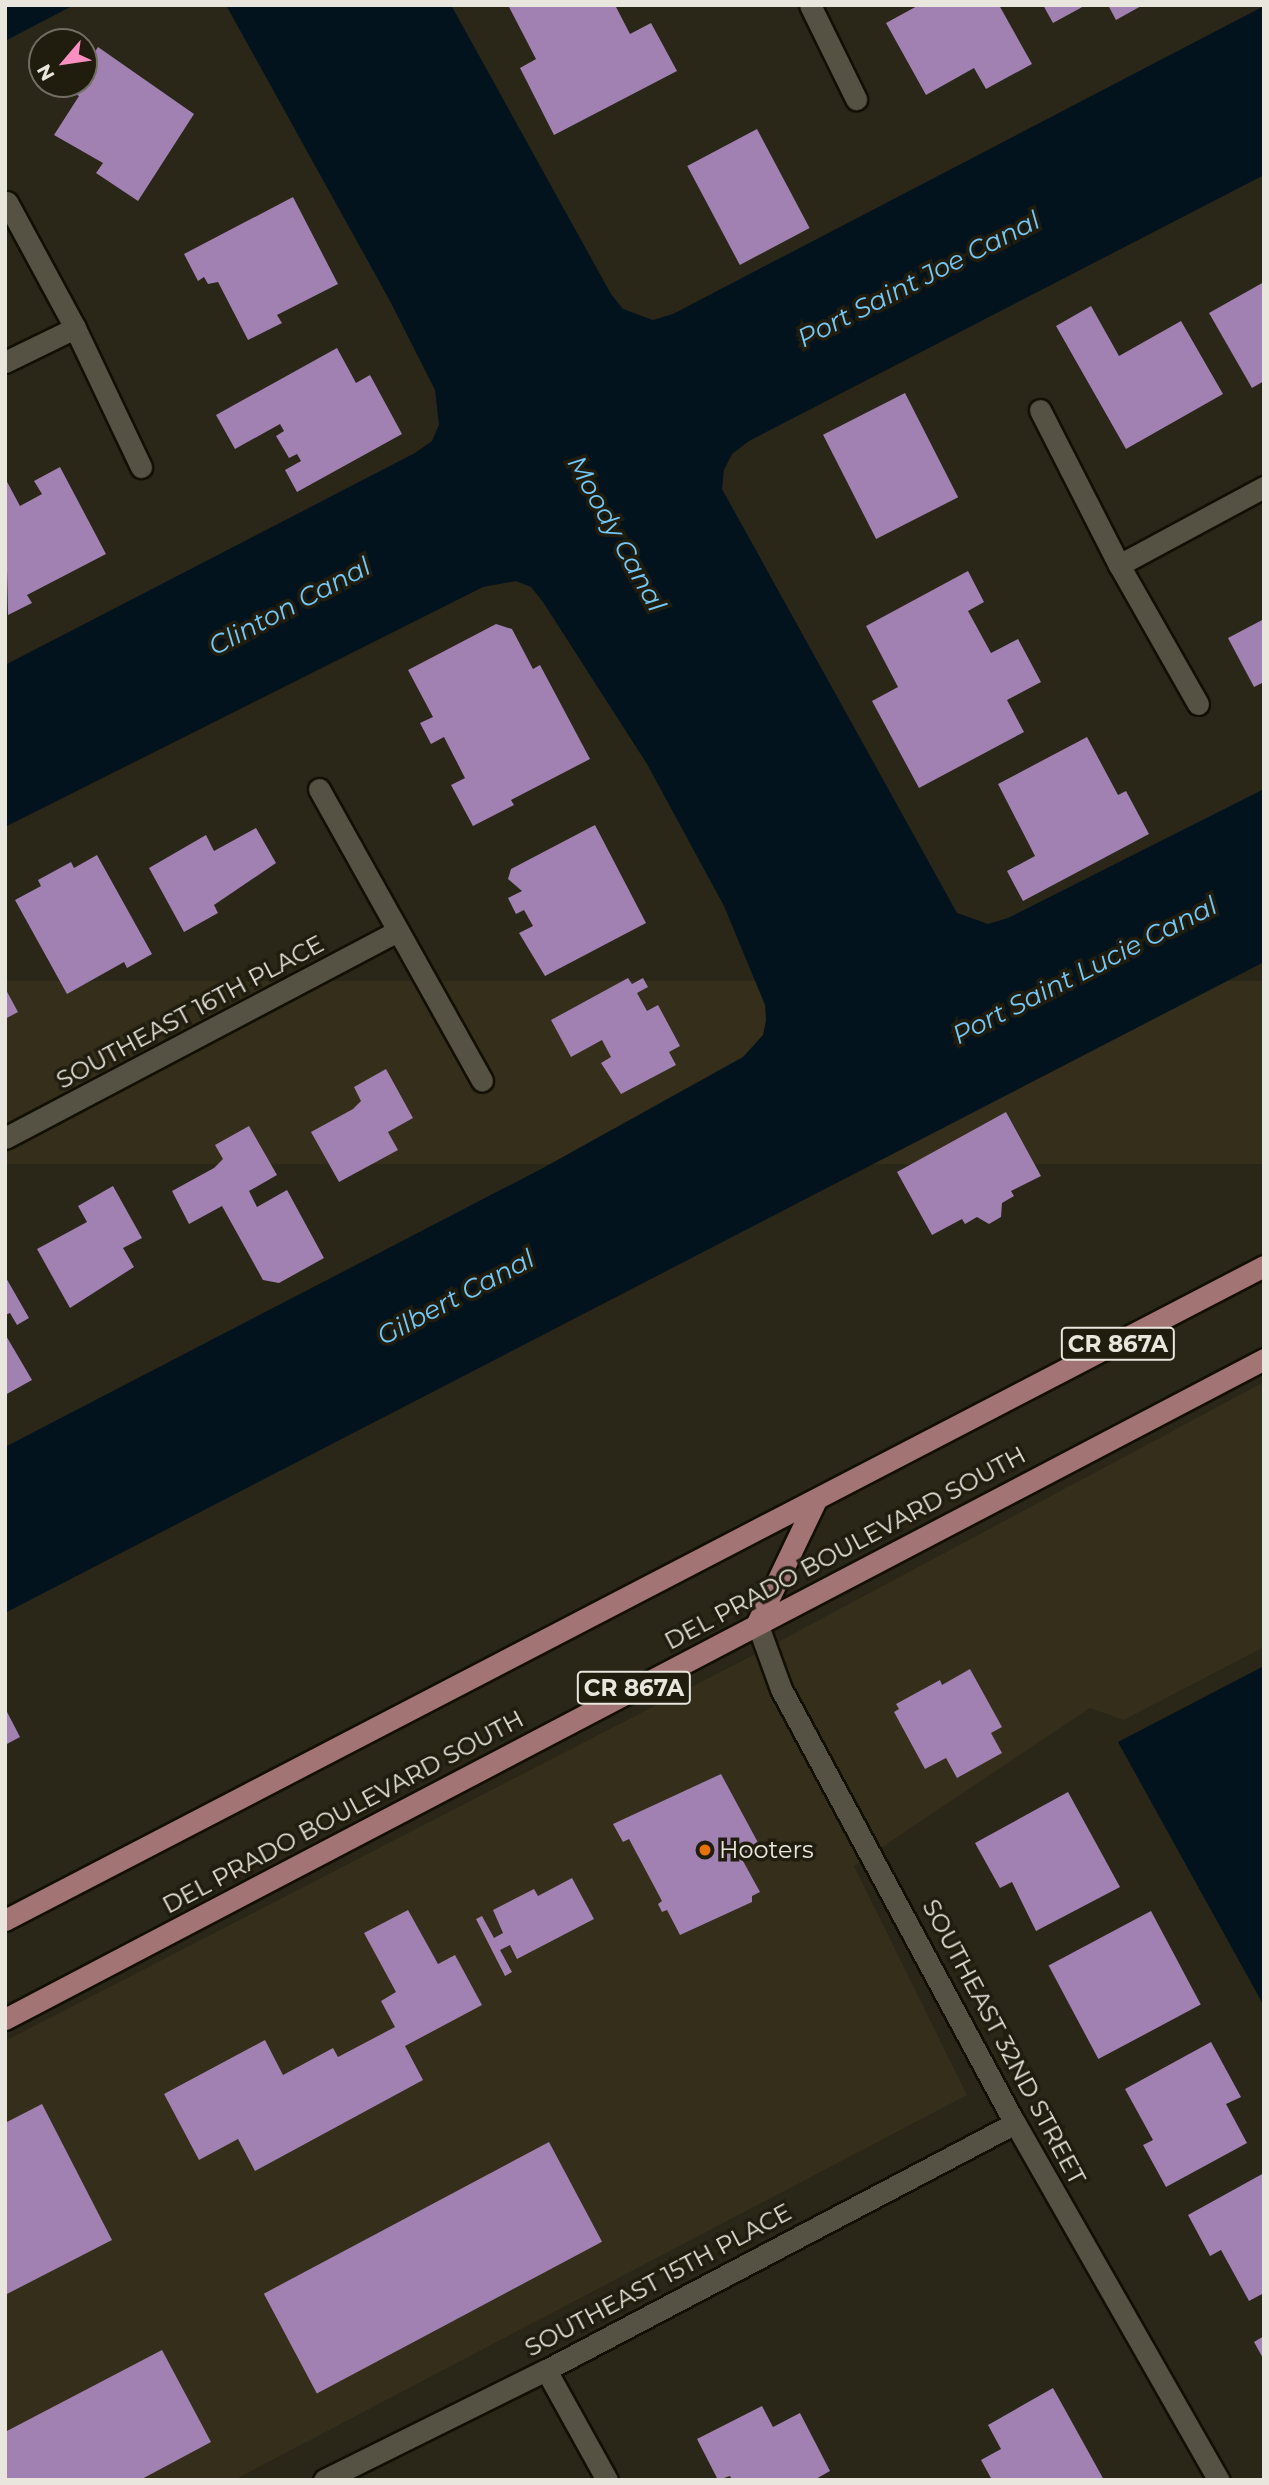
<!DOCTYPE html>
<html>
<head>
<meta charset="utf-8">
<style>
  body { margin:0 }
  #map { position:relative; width:1269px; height:2485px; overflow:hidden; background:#2a2618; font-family:Montserrat,sans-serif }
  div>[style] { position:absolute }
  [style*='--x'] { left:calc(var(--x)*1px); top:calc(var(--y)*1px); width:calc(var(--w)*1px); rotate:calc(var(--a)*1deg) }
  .built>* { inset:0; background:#342e1a; transform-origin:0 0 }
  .water>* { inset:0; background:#02131d }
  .building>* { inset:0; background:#a081b2; transform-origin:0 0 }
  .roads { filter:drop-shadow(2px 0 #120f04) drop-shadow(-2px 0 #120f04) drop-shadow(0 2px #120f04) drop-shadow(0 -2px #120f04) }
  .street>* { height:21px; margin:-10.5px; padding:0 10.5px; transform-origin:10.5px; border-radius:10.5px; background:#565243 }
  .primary>* { height:21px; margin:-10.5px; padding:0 10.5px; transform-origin:10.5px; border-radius:10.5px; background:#a37474 }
  .dots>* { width:19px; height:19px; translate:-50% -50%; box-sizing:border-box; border:4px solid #201d0f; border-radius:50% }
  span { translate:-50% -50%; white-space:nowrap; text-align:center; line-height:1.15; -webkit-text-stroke:7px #201d0f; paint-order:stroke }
  .shield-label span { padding:2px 5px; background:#201d0f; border:2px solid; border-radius:5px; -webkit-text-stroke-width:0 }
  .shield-label { font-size:23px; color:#e8e6dd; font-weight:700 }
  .street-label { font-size:24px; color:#e8e6dd }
  .poi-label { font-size:24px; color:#e8e6dd }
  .left { translate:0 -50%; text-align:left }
  .water-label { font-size:26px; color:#73c9fa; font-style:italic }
  .frame { position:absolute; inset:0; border:7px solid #e8e6dd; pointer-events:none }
  .north { position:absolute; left:28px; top:28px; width:70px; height:70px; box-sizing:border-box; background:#201d0f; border:2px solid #706d61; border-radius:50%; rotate:241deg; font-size:19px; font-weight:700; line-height:28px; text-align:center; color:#e8e6dd }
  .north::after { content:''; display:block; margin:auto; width:24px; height:32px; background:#fc8fc2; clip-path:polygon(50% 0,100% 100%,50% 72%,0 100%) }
</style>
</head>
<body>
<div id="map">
  <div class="built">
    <i style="left:1264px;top:981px;width:183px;height:1418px;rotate:90deg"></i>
    <i style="clip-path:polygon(1264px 1382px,1264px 1647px,1124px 1720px,1090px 1708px,854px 1866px,967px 2095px,234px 2480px,5px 2480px,5px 2041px,765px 1649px)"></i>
  </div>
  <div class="water">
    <i style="clip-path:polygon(5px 5px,74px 5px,5px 41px)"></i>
    <i style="clip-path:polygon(226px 5px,451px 5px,611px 294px,623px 309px,653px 320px,673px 314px,1264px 6px,1264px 175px,749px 441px,732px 454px,724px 470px,722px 489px,957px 913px,988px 924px,1008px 918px,1264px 789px,1264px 962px,5px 1613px,5px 1447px,543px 1168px,743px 1057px,763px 1035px,766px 1020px,765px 1005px,724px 906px,647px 764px,543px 602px,531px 587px,516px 581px,483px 587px,5px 827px,5px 665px,415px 453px,432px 441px,439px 425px,435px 390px,390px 301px)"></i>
    <i style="clip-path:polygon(1264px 1666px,1264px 2006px,1118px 1742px)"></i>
  </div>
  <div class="building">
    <i style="clip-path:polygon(508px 5px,615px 5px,630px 34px,651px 23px,677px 71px,554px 135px,520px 68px,536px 59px)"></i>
    <i style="clip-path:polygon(919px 5px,999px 5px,1032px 64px,986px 89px,974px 68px,926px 95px,886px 23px)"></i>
    <i style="clip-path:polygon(1043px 5px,1086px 5px,1053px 23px)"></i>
    <i style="clip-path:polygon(1108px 5px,1143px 5px,1116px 20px)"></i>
    <i style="clip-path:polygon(98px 47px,194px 114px,138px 201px,96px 173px,103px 163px,54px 135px,79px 96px,70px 91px,74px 84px,84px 84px,84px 69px)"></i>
    <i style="left:757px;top:129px;width:112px;height:79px;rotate:62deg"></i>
    <i style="clip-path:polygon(293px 197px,338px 284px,277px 315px,282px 323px,248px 340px,218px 282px,208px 284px,204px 277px,198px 281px,184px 254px)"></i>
    <i style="clip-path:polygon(1264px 282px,1264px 381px,1252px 388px,1209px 313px)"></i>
    <i style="clip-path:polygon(1091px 306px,1119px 356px,1181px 321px,1223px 394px,1126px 449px,1056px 326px)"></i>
    <i style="clip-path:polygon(337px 348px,356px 383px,370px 375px,402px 434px,297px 492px,285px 470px,301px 461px,297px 454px,289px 458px,276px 436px,284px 431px,280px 424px,235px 449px,216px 415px)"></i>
    <i style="left:905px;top:393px;width:117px;height:92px;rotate:63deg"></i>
    <i style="clip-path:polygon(60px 467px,106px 554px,27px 595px,32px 603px,8px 615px,5px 478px,20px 506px,42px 494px,34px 481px)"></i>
    <i style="clip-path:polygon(968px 571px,984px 602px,968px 611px,991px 653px,1018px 639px,1041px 682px,1007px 700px,1024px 732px,919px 788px,872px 701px,898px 687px,866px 626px)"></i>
    <i style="clip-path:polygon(1264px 619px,1264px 682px,1254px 687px,1228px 638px)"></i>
    <i style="clip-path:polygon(496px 624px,512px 629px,533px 669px,540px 665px,590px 759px,511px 800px,514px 805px,473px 826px,451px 785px,465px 778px,444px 737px,431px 744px,420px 723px,433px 717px,408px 670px)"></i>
    <i style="clip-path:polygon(1087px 737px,1118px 795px,1126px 791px,1149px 834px,1023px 901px,1007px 871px,1035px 856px,998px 784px)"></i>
    <i style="clip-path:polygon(595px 825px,646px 923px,545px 976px,519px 933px,533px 926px,524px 910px,516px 914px,508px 898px,522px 891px,508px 879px,511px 869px)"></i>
    <i style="clip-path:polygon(256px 828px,276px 863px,214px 905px,218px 913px,184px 932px,149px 868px,206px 835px,214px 851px)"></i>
    <i style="clip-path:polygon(97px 855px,152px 954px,127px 968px,124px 962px,67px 994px,15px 900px,41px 886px,38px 880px,71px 862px,74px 868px)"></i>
    <i style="clip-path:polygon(628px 978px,632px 984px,643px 978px,648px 987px,637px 993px,647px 1011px,658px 1005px,680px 1046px,669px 1052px,676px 1065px,621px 1094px,601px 1063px,611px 1057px,602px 1040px,571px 1057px,551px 1020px)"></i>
    <i style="clip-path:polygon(5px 988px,18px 1012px,5px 1019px)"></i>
    <i style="clip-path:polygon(386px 1069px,413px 1118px,388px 1132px,398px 1150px,339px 1182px,311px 1132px,353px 1109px,361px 1101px,354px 1087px)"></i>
    <i style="clip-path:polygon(1006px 1112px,1041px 1176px,1011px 1191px,1014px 1196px,1002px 1203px,1001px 1217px,989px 1224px,977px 1217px,965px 1224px,962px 1219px,932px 1235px,897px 1172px)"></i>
    <i style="clip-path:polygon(249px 1126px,277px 1175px,249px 1191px,257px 1207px,287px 1190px,324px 1258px,279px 1283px,263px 1280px,222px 1206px,189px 1224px,172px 1191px,214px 1168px,223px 1159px,215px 1145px)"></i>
    <i style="clip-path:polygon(113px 1186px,142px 1238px,123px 1248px,134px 1267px,70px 1308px,37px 1249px,87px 1222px,78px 1206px)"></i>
    <i style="clip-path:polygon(5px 1276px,29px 1318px,17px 1325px,10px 1313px,5px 1315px)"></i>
    <i style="clip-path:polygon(5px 1334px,32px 1380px,5px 1395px)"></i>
    <i style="clip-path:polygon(970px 1669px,1002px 1727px,991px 1733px,1002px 1753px,957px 1778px,946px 1758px,925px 1769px,894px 1712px,899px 1709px,896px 1704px,940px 1680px,942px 1685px)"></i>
    <i style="clip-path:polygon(5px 1708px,20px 1737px,5px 1745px)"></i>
    <i style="clip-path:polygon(721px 1774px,762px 1850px,743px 1861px,760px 1892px,752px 1896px,752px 1902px,680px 1935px,667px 1910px,662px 1912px,658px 1904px,662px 1901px,629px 1839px,623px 1842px,613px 1824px)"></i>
    <i style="clip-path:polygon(1068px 1792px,1120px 1887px,1036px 1931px,1012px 1882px,1000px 1888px,975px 1843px)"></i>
    <i style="clip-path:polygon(572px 1878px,594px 1919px,517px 1959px,510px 1945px,500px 1950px,512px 1972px,505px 1976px,476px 1919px,482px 1916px,494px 1938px,503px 1933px,493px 1910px,534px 1889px,538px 1896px)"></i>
    <i style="clip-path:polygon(408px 1910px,438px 1964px,455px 1955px,482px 2005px,405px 2046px,423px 2080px,255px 2171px,238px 2139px,199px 2160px,164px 2094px,265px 2040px,283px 2075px,333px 2048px,338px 2057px,395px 2027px,381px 2001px,396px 1992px,364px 1933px)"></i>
    <i style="left:1151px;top:1911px;width:106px;height:116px;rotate:62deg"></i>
    <i style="clip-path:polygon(1211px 2042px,1241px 2097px,1226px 2104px,1247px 2143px,1166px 2187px,1143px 2145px,1153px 2140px,1125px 2089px)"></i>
    <i style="clip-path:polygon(42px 2104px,112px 2240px,5px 2295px,5px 2123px)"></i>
    <i style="left:549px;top:2142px;width:113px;height:323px;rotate:62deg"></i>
    <i style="clip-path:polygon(1264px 2173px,1264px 2293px,1249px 2301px,1221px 2250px,1210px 2256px,1188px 2215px)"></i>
    <i style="clip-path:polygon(1264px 2336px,1264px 2360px,1254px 2342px)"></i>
    <i style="clip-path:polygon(162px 2350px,211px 2442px,140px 2480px,5px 2480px,5px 2432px)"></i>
    <i style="clip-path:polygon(1053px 2388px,1104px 2480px,992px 2480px,981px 2460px,1001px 2449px,988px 2425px)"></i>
    <i style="clip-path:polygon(762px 2406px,773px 2427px,800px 2413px,830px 2471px,814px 2480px,732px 2480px,730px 2476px,718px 2480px,697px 2439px)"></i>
  </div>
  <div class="roads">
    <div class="street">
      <i style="--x:810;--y:5;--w:105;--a:63.9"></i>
      <i style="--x:7;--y:202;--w:143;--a:61.6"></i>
      <i style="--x:5;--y:362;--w:78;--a:-25.9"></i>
      <i style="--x:75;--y:328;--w:154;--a:64.6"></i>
      <i style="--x:1040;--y:410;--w:174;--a:63"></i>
      <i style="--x:1198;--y:704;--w:160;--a:-119.6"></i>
      <i style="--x:1119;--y:565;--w:165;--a:-28.3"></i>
      <i style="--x:319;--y:789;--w:334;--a:60.8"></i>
      <i style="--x:5;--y:1138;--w:444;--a:-27.8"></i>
      <i style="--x:757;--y:1623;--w:70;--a:70"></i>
      <i style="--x:781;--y:1689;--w:493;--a:61.7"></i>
      <i style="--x:1015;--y:2123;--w:411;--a:60.3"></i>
      <i style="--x:546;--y:2370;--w:126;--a:61"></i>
      <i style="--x:324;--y:2480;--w:248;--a:-26.4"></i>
      <i style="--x:546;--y:2370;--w:530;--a:-27.77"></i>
    </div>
    <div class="primary">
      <i style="--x:757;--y:1623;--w:136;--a:-64.4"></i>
      <i style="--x:5;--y:1920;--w:1419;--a:-27.45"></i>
      <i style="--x:5;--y:2019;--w:1422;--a:-27.66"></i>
    </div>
  </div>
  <div class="dots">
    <i style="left:705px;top:1850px;background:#e8710a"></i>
  </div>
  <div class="shield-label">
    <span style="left:1118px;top:1344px">CR 867A</span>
    <span style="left:634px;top:1688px">CR 867A</span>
  </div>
  <div class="street-label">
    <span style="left:190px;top:1012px;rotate:-28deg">SOUTHEAST 16TH PLACE</span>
    <span style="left:845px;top:1548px;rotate:-28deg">DEL PRADO BOULEVARD SOUTH</span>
    <span style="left:343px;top:1812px;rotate:-28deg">DEL PRADO BOULEVARD SOUTH</span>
    <span style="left:1004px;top:2042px;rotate:62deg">SOUTHEAST 32ND STREET</span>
    <span style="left:658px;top:2280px;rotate:-28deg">SOUTHEAST 15TH PLACE</span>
  </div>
  <div class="poi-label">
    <span class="left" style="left:719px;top:1850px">Hooters</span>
  </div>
  <div class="water-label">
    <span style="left:919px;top:280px;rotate:-27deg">Port Saint Joe Canal</span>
    <span style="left:616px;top:534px;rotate:61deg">Moody Canal</span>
    <span style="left:290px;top:607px;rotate:-28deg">Clinton Canal</span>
    <span style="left:1085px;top:971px;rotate:-27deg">Port Saint Lucie Canal</span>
    <span style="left:456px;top:1298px;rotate:-28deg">Gilbert Canal</span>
  </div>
  <div class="frame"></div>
  <div class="north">N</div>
</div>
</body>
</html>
